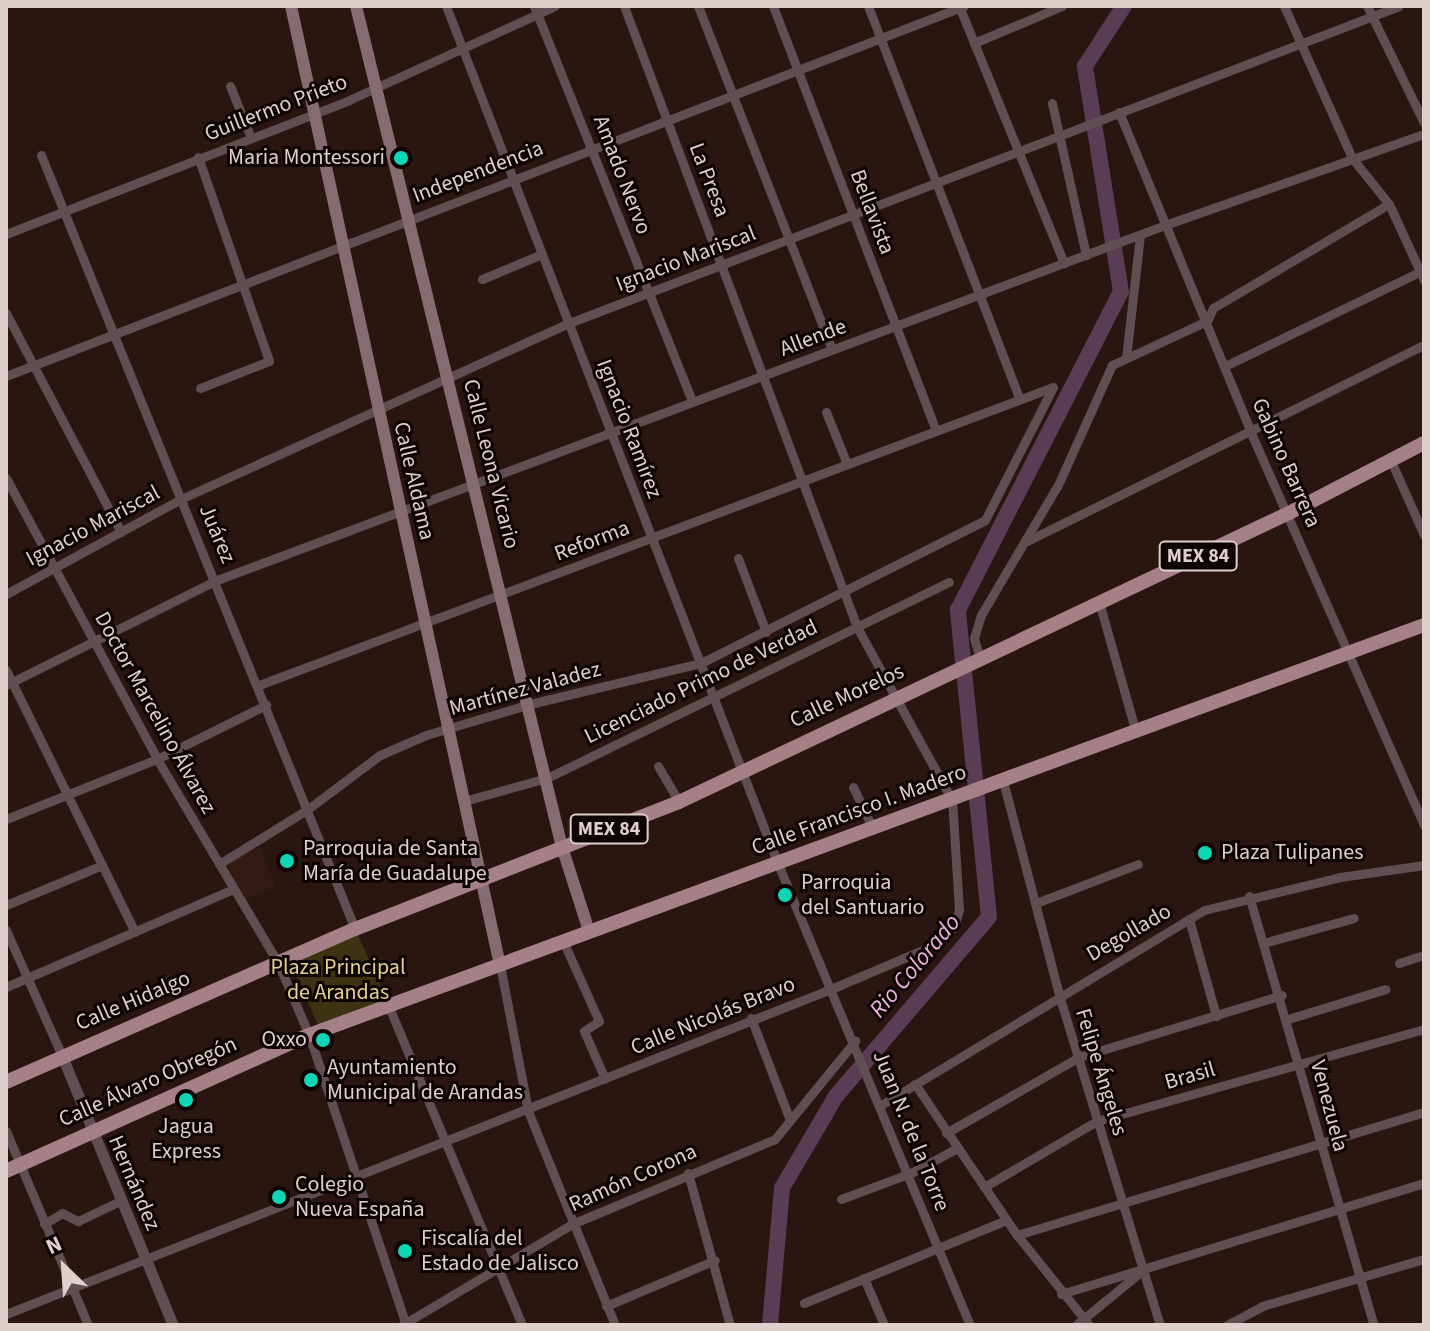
<!DOCTYPE html>
<html>
<head>
<meta charset="utf-8">
<style>
  body { margin:0 }
  #map { position:relative; width:1430px; height:1331px; overflow:hidden; background:#2a1511; font-family:"Source Sans 3",sans-serif }
  div>[style] { position:absolute }
  [style*='--x'] { left:calc(var(--x)*1px); top:calc(var(--y)*1px); width:calc(var(--w)*1px); rotate:calc(var(--a)*1deg) }
  .built>* { inset:0; background:#351a14 }
  .green>* { inset:0; background:#3d3212; transform-origin:0 0 }
  .river>* { height:16px; margin:-8px; padding:0 8px; transform-origin:8px; border-radius:8px; background:#5b3c54 }
  .minor>* { height:9px; margin:-4.5px; padding:0 4.5px; transform-origin:4.5px; border-radius:4.5px; background:#614e52 }
  .tertiary>* { height:11px; margin:-5.5px; padding:0 5.5px; transform-origin:5.5px; border-radius:5.5px; background:#614e52 }
  .secondary>* { height:12px; margin:-6px; padding:0 6px; transform-origin:6px; border-radius:6px; background:#886a71 }
  .primary>* { height:14px; margin:-7px; padding:0 7px; transform-origin:7px; border-radius:7px; background:#a68088 }
  .dots>* { width:22px; height:22px; translate:-50% -50%; box-sizing:border-box; border:4px solid #0c0503; border-radius:50% }
  span { translate:-50% -50%; white-space:nowrap; text-align:center; line-height:1.15; -webkit-text-stroke:6px #0c0503; paint-order:stroke }
  .shield-label span { padding:2px 6px; background:#0c0503; border:2px solid; border-radius:6px; -webkit-text-stroke-width:0 }
  .shield-label { font-size:20px; color:#dfd0cd; font-weight:700 }
  .street-label { font-size:22px; color:#dfd0cd }
  .poi-label { font-size:22px; color:#dfd0cd }
  .right { translate:-100% -50%; text-align:right }
  .left { translate:0 -50%; text-align:left }
  .park-label { font-size:22px; color:#e8d08f }
  .water-label { font-size:24px; color:#eeb5e0; font-style:italic }
  .frame { position:absolute; inset:0; border:8px solid #dfd0cd; pointer-events:none }
  .north { position:absolute; left:24px; top:1227px; width:80px; height:80px; -webkit-text-stroke:6px #0c0503; paint-order:stroke; rotate:335deg; font-size:22px; font-weight:700; line-height:32px; text-align:center; color:#dfd0cd }
  .north::after { content:''; display:block; margin:auto; width:28px; height:36px; background:#dfd0cd; clip-path:polygon(50% 0,100% 100%,50% 72%,0 100%) }
</style>
</head>
<body>
<div id="map">
  <div class="built">
    <i style="clip-path:polygon(259px 846px,276px 886px,246px 899px,227px 865px)"></i>
  </div>
  <div class="green">
    <i style="left:357px;top:933px;width:73px;height:73px;rotate:66deg"></i>
  </div>
  <div class="river">
    <i style="--x:770;--y:1325;--w:138;--a:-85"></i>
    <i style="--x:782;--y:1188;--w:107;--a:-59.6"></i>
    <i style="--x:836;--y:1096;--w:235;--a:-49.5"></i>
    <i style="--x:989;--y:917;--w:309;--a:-95.8"></i>
    <i style="--x:958;--y:610;--w:357;--a:-62.9"></i>
    <i style="--x:1121;--y:292;--w:229;--a:-99.1"></i>
    <i style="--x:1085;--y:66;--w:72;--a:-57"></i>
  </div>
  <div class="minor">
    <i style="--x:446;--y:6;--w:920;--a:68.85"></i>
    <i style="--x:778;--y:864;--w:499;--a:67.4"></i>
    <i style="--x:534;--y:6;--w:426;--a:68.2"></i>
    <i style="--x:698;--y:6;--w:369;--a:68.7"></i>
    <i style="--x:773;--y:6;--w:454;--a:69"></i>
    <i style="--x:868;--y:6;--w:421;--a:68.9"></i>
    <i style="--x:959;--y:6;--w:278;--a:67.8"></i>
    <i style="--x:1284;--y:6;--w:167;--a:65.9"></i>
    <i style="--x:1352;--y:158;--w:59;--a:51.2"></i>
    <i style="--x:1389;--y:204;--w:84;--a:65.3"></i>
    <i style="--x:1367;--y:6;--w:130;--a:64"></i>
    <i style="--x:974;--y:43;--w:95;--a:-22.8"></i>
    <i style="--x:230;--y:86;--w:56;--a:68"></i>
    <i style="--x:1052;--y:103;--w:156;--a:77.4"></i>
    <i style="--x:1119;--y:112;--w:347;--a:67.6"></i>
    <i style="--x:1251;--y:433;--w:429;--a:66.2"></i>
    <i style="--x:41;--y:155;--w:835;--a:67.92"></i>
    <i style="--x:198;--y:157;--w:216;--a:70.8"></i>
    <i style="--x:269;--y:361;--w:74;--a:158.6"></i>
    <i style="--x:6;--y:234;--w:368;--a:-21.3"></i>
    <i style="--x:349;--y:100;--w:226;--a:-24.5"></i>
    <i style="--x:482;--y:279;--w:65;--a:-22.6"></i>
    <i style="--x:6;--y:313;--w:247;--a:62.3"></i>
    <i style="--x:1126;--y:358;--w:124;--a:-83.5"></i>
    <i style="--x:1225;--y:366;--w:221;--a:-25.8"></i>
    <i style="--x:6;--y:376;--w:1027;--a:-21.12"></i>
    <i style="--x:826;--y:412;--w:56;--a:68"></i>
    <i style="--x:1391;--y:461;--w:81;--a:66"></i>
    <i style="--x:6;--y:478;--w:319;--a:61.7"></i>
    <i style="--x:157;--y:759;--w:237;--a:59.3"></i>
    <i style="--x:278;--y:963;--w:78;--a:66.7"></i>
    <i style="--x:309;--y:1035;--w:306;--a:71.5"></i>
    <i style="--x:1025;--y:542;--w:445;--a:-26.3"></i>
    <i style="--x:738;--y:558;--w:79;--a:69.3"></i>
    <i style="--x:6;--y:594;--w:201;--a:-28.5"></i>
    <i style="--x:183;--y:498;--w:424;--a:-24.4"></i>
    <i style="--x:569;--y:323;--w:888;--a:-20.9"></i>
    <i style="--x:1099;--y:602;--w:136;--a:74.2"></i>
    <i style="--x:980;--y:658;--w:21;--a:-107"></i>
    <i style="--x:974;--y:638;--w:24;--a:-73"></i>
    <i style="--x:981;--y:615;--w:151;--a:-59.4"></i>
    <i style="--x:1058;--y:485;--w:132;--a:-65.8"></i>
    <i style="--x:1112;--y:365;--w:105;--a:-24.9"></i>
    <i style="--x:1207;--y:321;--w:14;--a:-65"></i>
    <i style="--x:1213;--y:308;--w:204;--a:-30.6"></i>
    <i style="--x:6;--y:670;--w:292;--a:63.8"></i>
    <i style="--x:6;--y:685;--w:236;--a:-26.5"></i>
    <i style="--x:217;--y:580;--w:1012;--a:-20.53"></i>
    <i style="--x:1165;--y:225;--w:275;--a:-19.4"></i>
    <i style="--x:259;--y:685;--w:848;--a:-20.57"></i>
    <i style="--x:658;--y:766;--w:42;--a:59.7"></i>
    <i style="--x:1003;--y:781;--w:221;--a:75.3"></i>
    <i style="--x:1059;--y:995;--w:345;--a:73"></i>
    <i style="--x:853;--y:787;--w:47;--a:64.5"></i>
    <i style="--x:464;--y:801;--w:86;--a:-15.5"></i>
    <i style="--x:547;--y:778;--w:447;--a:-26"></i>
    <i style="--x:6;--y:819;--w:162;--a:-21.7"></i>
    <i style="--x:157;--y:759;--w:122;--a:-26.4"></i>
    <i style="--x:219;--y:864;--w:105;--a:-31.7"></i>
    <i style="--x:308;--y:809;--w:90;--a:-36.9"></i>
    <i style="--x:380;--y:755;--w:50;--a:-23.5"></i>
    <i style="--x:426;--y:735;--w:109;--a:-16.6"></i>
    <i style="--x:530;--y:704;--w:176;--a:-13.5"></i>
    <i style="--x:701;--y:663;--w:318;--a:-26.7"></i>
    <i style="--x:985;--y:520;--w:149;--a:-62.9"></i>
    <i style="--x:1249;--y:896;--w:447;--a:73.8"></i>
    <i style="--x:1036;--y:903;--w:109;--a:-20.9"></i>
    <i style="--x:6;--y:905;--w:104;--a:-22.6"></i>
    <i style="--x:1189;--y:919;--w:101;--a:74.4"></i>
    <i style="--x:6;--y:930;--w:138;--a:66"></i>
    <i style="--x:563;--y:941;--w:88;--a:65.8"></i>
    <i style="--x:599;--y:1021;--w:18;--a:146"></i>
    <i style="--x:584;--y:1031;--w:52;--a:66.4"></i>
    <i style="--x:1263;--y:943;--w:94;--a:-15.4"></i>
    <i style="--x:1399;--y:963;--w:26;--a:-18"></i>
    <i style="--x:500;--y:965;--w:149;--a:79.1"></i>
    <i style="--x:528;--y:1111;--w:231;--a:67.9"></i>
    <i style="--x:6;--y:987;--w:248;--a:-23.3"></i>
    <i style="--x:389;--y:1007;--w:345;--a:67.3"></i>
    <i style="--x:751;--y:1018;--w:109;--a:69.1"></i>
    <i style="--x:1288;--y:1019;--w:102;--a:-17"></i>
    <i style="--x:915;--y:1084;--w:182;--a:56"></i>
    <i style="--x:1017;--y:1235;--w:115;--a:51.3"></i>
    <i style="--x:881;--y:1105;--w:377;--a:-31.1"></i>
    <i style="--x:1204;--y:910;--w:140;--a:-13.6"></i>
    <i style="--x:1340;--y:877;--w:85;--a:-8.1"></i>
    <i style="--x:6;--y:1131;--w:211;--a:67.1"></i>
    <i style="--x:946;--y:1133;--w:153;--a:-29.7"></i>
    <i style="--x:1079;--y:1057;--w:212;--a:-17"></i>
    <i style="--x:688;--y:1173;--w:158;--a:74.6"></i>
    <i style="--x:984;--y:1187;--w:131;--a:-30.3"></i>
    <i style="--x:1097;--y:1121;--w:340;--a:-15.7"></i>
    <i style="--x:841;--y:1199;--w:75;--a:-20.4"></i>
    <i style="--x:911;--y:1173;--w:52;--a:-28.5"></i>
    <i style="--x:44;--y:1224;--w:21;--a:-31"></i>
    <i style="--x:62;--y:1213;--w:18;--a:27"></i>
    <i style="--x:78;--y:1221;--w:47;--a:-25.5"></i>
    <i style="--x:1017;--y:1235;--w:425;--a:-16.8"></i>
    <i style="--x:864;--y:1278;--w:51;--a:66.9"></i>
    <i style="--x:1061;--y:1294;--w:380;--a:-17"></i>
    <i style="--x:804;--y:1303;--w:218;--a:-22.3"></i>
    <i style="--x:606;--y:1306;--w:118;--a:-22.9"></i>
    <i style="--x:6;--y:1314;--w:887;--a:-21.5"></i>
    <i style="--x:831;--y:989;--w:117;--a:-23.1"></i>
    <i style="--x:939;--y:943;--w:22;--a:-47"></i>
    <i style="--x:954;--y:927;--w:18;--a:-74"></i>
    <i style="--x:959;--y:910;--w:110;--a:-93.6"></i>
    <i style="--x:952;--y:800;--w:197;--a:-118.8"></i>
    <i style="--x:857;--y:627;--w:663;--a:-110.57"></i>
    <i style="--x:402;--y:1325;--w:198;--a:-30.7"></i>
    <i style="--x:572;--y:1224;--w:220;--a:-22.7"></i>
    <i style="--x:775;--y:1139;--w:127;--a:-50.8"></i>
    <i style="--x:1076;--y:1325;--w:80;--a:-39.4"></i>
    <i style="--x:1227;--y:1325;--w:40;--a:-28"></i>
    <i style="--x:1262;--y:1306;--w:169;--a:-16.2"></i>
  </div>
  <div class="tertiary">
    <i style="--x:62;--y:1056;--w:291;--a:67.6"></i>
  </div>
  <div class="secondary">
    <i style="--x:291;--y:6;--w:982;--a:77.71"></i>
    <i style="--x:356;--y:6;--w:866;--a:76.24"></i>
    <i style="--x:562;--y:847;--w:88;--a:72.2"></i>
  </div>
  <div class="primary">
    <i style="--x:6;--y:1082;--w:381;--a:-23.7"></i>
    <i style="--x:355;--y:929;--w:348;--a:-21.4"></i>
    <i style="--x:679;--y:802;--w:675;--a:-25.35"></i>
    <i style="--x:1289;--y:513;--w:152;--a:-27.4"></i>
    <i style="--x:6;--y:1171;--w:332;--a:-24.2"></i>
    <i style="--x:309;--y:1035;--w:1188;--a:-20.19"></i>
  </div>
  <div class="dots">
    <i style="left:401px;top:158px;background:#0dd5b5"></i>
    <i style="left:1205px;top:853px;background:#0dd5b5"></i>
    <i style="left:287px;top:861px;background:#0dd5b5"></i>
    <i style="left:785px;top:895px;background:#0dd5b5"></i>
    <i style="left:323px;top:1040px;background:#0dd5b5"></i>
    <i style="left:311px;top:1080px;background:#0dd5b5"></i>
    <i style="left:186px;top:1100px;background:#0dd5b5"></i>
    <i style="left:279px;top:1197px;background:#0dd5b5"></i>
    <i style="left:405px;top:1251px;background:#0dd5b5"></i>
  </div>
  <div class="shield-label">
    <span style="left:1198px;top:556px">MEX 84</span>
    <span style="left:609px;top:829px">MEX 84</span>
  </div>
  <div class="street-label">
    <span style="left:276px;top:108px;rotate:-21deg">Guillermo Prieto</span>
    <span style="left:478px;top:172px;rotate:-21deg">Independencia</span>
    <span style="left:622px;top:175px;rotate:69deg">Amado Nervo</span>
    <span style="left:709px;top:180px;rotate:69deg">La Presa</span>
    <span style="left:872px;top:212px;rotate:69deg">Bellavista</span>
    <span style="left:686px;top:259px;rotate:-21deg">Ignacio Mariscal</span>
    <span style="left:813px;top:338px;rotate:-21deg">Allende</span>
    <span style="left:629px;top:429px;rotate:69deg">Ignacio Ramírez</span>
    <span style="left:1286px;top:463px;rotate:66deg">Gabino Barrera</span>
    <span style="left:491px;top:464px;rotate:76deg">Calle Leona Vicario</span>
    <span style="left:414px;top:481px;rotate:77deg">Calle Aldama</span>
    <span style="left:93px;top:526px;rotate:-28deg">Ignacio Mariscal</span>
    <span style="left:217px;top:534px;rotate:67deg">Juárez</span>
    <span style="left:592px;top:541px;rotate:-21deg">Reforma</span>
    <span style="left:701px;top:682px;rotate:-26deg">Licenciado Primo de Verdad</span>
    <span style="left:525px;top:689px;rotate:-15deg">Martínez Valadez</span>
    <span style="left:847px;top:696px;rotate:-25deg">Calle Morelos</span>
    <span style="left:155px;top:713px;rotate:61deg">Doctor Marcelino Álvarez</span>
    <span style="left:859px;top:810px;rotate:-20deg">Calle Francisco I. Madero</span>
    <span style="left:1129px;top:933px;rotate:-30deg">Degollado</span>
    <span style="left:133px;top:1001px;rotate:-23deg">Calle Hidalgo</span>
    <span style="left:713px;top:1016px;rotate:-22deg">Calle Nicolás Bravo</span>
    <span style="left:1101px;top:1072px;rotate:73deg">Felipe Ángeles</span>
    <span style="left:1190px;top:1076px;rotate:-16deg">Brasil</span>
    <span style="left:148px;top:1082px;rotate:-24deg">Calle Álvaro Obregón</span>
    <span style="left:1329px;top:1106px;rotate:75deg">Venezuela</span>
    <span style="left:911px;top:1131px;rotate:68deg">Juan N. de la Torre</span>
    <span style="left:633px;top:1178px;rotate:-24deg">Ramón Corona</span>
    <span style="left:134px;top:1183px;rotate:67deg">Hernández</span>
  </div>
  <div class="poi-label">
    <span class="right" style="left:385px;top:158px">Maria Montessori</span>
    <span class="left" style="left:303px;top:861px">Parroquia de Santa<br>María de Guadalupe</span>
    <span class="left" style="left:1221px;top:853px">Plaza Tulipanes</span>
    <span class="left" style="left:801px;top:895px">Parroquia<br>del Santuario</span>
    <span class="right" style="left:307px;top:1040px">Oxxo</span>
    <span class="left" style="left:327px;top:1080px">Ayuntamiento<br>Municipal de Arandas</span>
    <span style="left:186px;top:1139px">Jagua<br>Express</span>
    <span class="left" style="left:295px;top:1197px">Colegio<br>Nueva España</span>
    <span class="left" style="left:421px;top:1251px">Fiscalía del<br>Estado de Jalisco</span>
  </div>
  <div class="park-label">
    <span style="left:338px;top:980px">Plaza Principal<br>de Arandas</span>
  </div>
  <div class="water-label">
    <span style="left:915px;top:966px;rotate:-50deg">Rio Colorado</span>
  </div>
  <div class="frame"></div>
  <div class="north">N</div>
</div>
</body>
</html>
